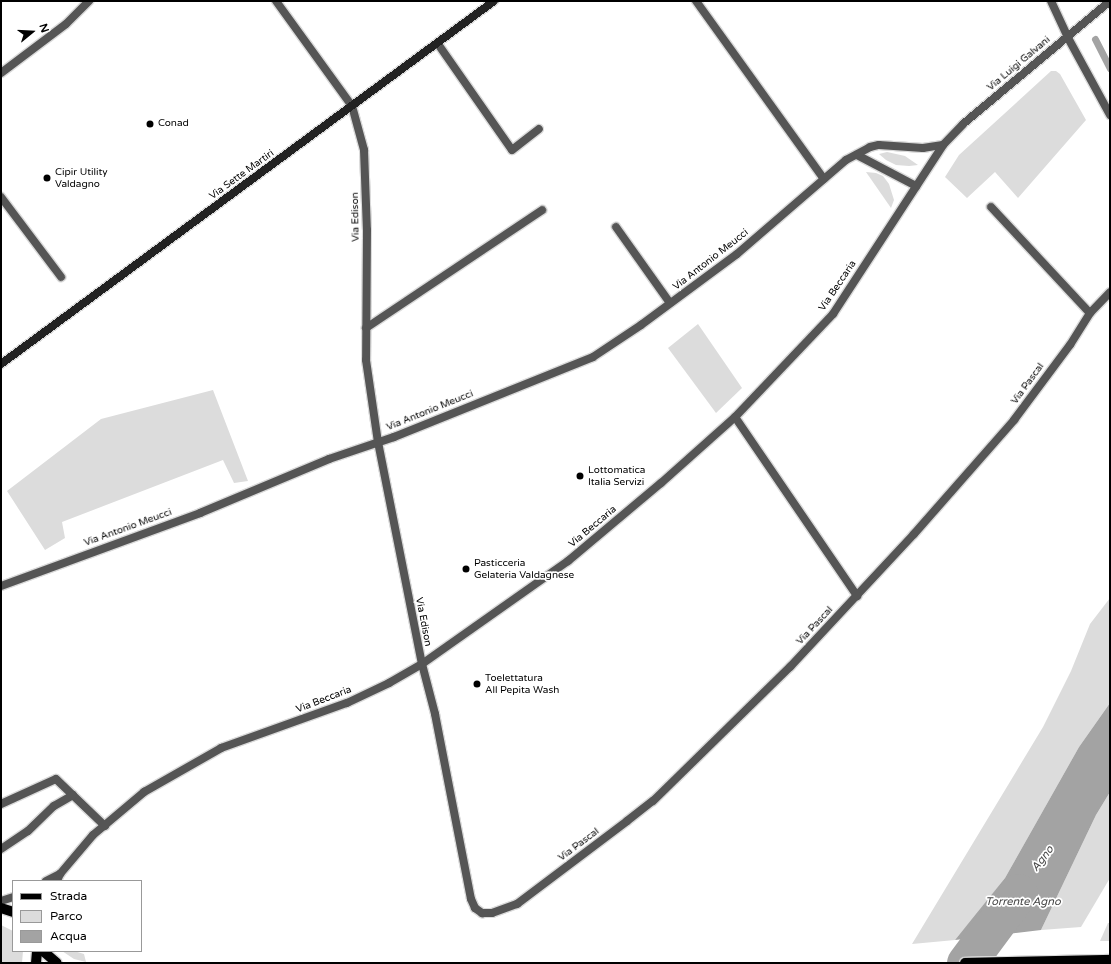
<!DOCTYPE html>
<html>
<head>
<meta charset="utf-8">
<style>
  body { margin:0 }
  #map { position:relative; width:1111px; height:964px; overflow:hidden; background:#fff; font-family:"Varela Round",sans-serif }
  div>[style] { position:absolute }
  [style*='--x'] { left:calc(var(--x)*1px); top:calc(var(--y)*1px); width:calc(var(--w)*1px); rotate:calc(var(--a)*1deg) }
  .green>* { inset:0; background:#dcdcdc }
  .water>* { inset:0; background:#a3a3a3 }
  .stream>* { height:7px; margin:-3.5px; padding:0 3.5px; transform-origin:3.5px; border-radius:3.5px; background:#a3a3a3 }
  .river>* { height:39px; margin:-19.5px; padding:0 19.5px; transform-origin:19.5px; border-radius:19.5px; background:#a3a3a3 }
  .roads { filter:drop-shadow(1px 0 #dbdbdb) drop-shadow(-1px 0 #dbdbdb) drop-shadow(0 1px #dbdbdb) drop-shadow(0 -1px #dbdbdb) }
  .service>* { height:8px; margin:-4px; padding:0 4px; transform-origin:4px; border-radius:4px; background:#555 }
  .minor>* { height:8px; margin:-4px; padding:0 4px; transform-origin:4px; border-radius:4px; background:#555 }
  .tertiary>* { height:8px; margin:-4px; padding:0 4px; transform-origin:4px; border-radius:4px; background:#555 }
  .secondary>* { height:8px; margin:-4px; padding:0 4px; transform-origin:4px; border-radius:4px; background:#222 }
  .primary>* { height:10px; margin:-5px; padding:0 5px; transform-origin:5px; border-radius:5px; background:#000 }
  .dots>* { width:11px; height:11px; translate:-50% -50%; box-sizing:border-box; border:2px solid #fff; border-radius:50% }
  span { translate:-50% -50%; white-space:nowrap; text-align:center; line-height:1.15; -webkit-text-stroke:3.5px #fff; paint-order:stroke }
  .street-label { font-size:10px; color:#000 }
  .poi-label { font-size:10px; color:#000 }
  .left { translate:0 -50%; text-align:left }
  .water-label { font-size:11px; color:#444; font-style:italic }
  .frame { position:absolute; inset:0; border:2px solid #000; pointer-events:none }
  .legend { position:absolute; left:12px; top:880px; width:130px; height:72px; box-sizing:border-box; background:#fff; border:1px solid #999; margin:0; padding:5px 7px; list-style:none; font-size:12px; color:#000 }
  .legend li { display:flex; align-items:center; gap:8px; height:20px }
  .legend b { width:20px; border:1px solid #999 }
  .north { position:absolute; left:12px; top:12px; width:40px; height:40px; -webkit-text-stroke:3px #fff; paint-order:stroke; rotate:72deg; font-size:11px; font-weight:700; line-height:16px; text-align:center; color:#000 }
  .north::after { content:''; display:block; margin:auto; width:14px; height:18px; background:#000; clip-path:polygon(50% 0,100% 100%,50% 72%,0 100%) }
</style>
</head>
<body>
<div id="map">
  <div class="green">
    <i style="clip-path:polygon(1051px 71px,1056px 71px,1060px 74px,1086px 120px,1018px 198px,995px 172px,967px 198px,945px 177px,959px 155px)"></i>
    <i style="clip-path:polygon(887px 152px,905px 156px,918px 165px,909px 166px,896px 165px,886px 160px,879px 154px)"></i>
    <i style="clip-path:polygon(866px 172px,876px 173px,883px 176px,889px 184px,894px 200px,891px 208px)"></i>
    <i style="clip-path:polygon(698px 324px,742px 388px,716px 413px,668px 348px)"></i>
    <i style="clip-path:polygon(213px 390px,248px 481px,234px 483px,223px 460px,62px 522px,65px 538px,45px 550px,7px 491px,101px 419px)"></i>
    <i style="clip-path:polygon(1110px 598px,1110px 703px,1079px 747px,1005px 878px,976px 915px,955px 940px,912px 944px,1043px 727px,1071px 671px,1090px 624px)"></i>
    <i style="clip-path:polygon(1110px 792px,1110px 878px,1081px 927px,1041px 930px,1096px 815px)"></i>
    <i style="clip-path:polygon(1108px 923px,1110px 923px,1110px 941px,1100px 941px)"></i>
    <i style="clip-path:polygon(1px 925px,13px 931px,13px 951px,23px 951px,22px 963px,1px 963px)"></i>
    <i style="clip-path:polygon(62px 951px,74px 951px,84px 954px,86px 962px,74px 959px)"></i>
  </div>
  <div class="water">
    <i style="clip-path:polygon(1110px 703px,1110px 792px,1096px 815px,1041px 930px,955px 940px,1005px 878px,1079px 747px)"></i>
  </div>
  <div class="stream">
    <i style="--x:1095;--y:39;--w:33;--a:63"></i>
  </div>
  <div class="river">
    <i style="--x:966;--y:963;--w:87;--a:-53.4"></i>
  </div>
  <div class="roads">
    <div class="service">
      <i style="--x:438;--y:44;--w:129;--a:55.1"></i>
      <i style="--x:512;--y:150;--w:34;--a:-38"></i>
      <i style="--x:991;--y:207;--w:145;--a:47"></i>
      <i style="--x:616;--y:227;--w:93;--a:54.6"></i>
      <i style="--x:366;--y:328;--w:212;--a:-33.8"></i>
      <i style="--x:1;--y:804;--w:60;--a:-24.4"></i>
      <i style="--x:56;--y:779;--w:68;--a:43.8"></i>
      <i style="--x:1;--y:849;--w:32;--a:-34"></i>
      <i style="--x:28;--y:831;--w:36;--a:-44"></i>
      <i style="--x:54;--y:806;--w:22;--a:-30"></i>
    </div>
    <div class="minor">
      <i style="--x:276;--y:1;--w:130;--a:54.1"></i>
      <i style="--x:352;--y:106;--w:46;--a:74.7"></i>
      <i style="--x:364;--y:150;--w:80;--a:87.9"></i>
      <i style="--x:367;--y:230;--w:130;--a:90.4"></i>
      <i style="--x:366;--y:360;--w:83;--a:81.7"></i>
      <i style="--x:378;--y:442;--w:226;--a:78.8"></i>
      <i style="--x:422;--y:664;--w:52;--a:75.4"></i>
      <i style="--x:435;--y:714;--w:188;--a:79"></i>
      <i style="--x:471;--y:899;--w:10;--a:66"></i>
      <i style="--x:475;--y:908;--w:9;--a:36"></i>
      <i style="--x:482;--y:913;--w:10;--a:0"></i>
      <i style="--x:492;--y:913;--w:27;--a:-20"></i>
      <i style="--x:517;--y:904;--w:138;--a:-37"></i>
      <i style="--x:627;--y:821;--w:33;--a:-38"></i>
      <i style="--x:653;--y:801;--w:192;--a:-44.4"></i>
      <i style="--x:790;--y:667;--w:182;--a:-47"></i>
      <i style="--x:914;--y:534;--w:152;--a:-48.7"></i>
      <i style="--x:1014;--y:420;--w:94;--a:-53.3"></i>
      <i style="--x:1070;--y:345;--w:38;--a:-58"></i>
      <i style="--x:1090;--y:313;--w:29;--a:-46"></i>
      <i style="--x:696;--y:1;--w:219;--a:54.3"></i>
      <i style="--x:1051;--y:1;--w:38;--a:65"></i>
      <i style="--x:1067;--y:36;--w:90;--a:61.4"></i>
      <i style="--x:1;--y:73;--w:81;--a:-37"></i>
      <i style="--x:66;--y:24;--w:33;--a:-45"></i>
      <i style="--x:857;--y:155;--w:67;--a:27.7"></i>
      <i style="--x:1;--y:197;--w:100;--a:53.1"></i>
      <i style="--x:735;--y:417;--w:217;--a:55.7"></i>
      <i style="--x:1;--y:586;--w:212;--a:-20.1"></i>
      <i style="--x:200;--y:513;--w:140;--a:-22.7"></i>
      <i style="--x:329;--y:459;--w:69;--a:-18.7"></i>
      <i style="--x:394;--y:437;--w:214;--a:-21.9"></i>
      <i style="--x:593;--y:357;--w:58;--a:-33.7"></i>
      <i style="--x:641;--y:325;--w:119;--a:-36.5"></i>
      <i style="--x:737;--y:254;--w:144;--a:-40.8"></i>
      <i style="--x:846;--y:160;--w:27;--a:-28"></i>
      <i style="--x:870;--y:147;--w:9;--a:-13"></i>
      <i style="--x:879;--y:145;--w:44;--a:3.9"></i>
      <i style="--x:923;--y:148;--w:20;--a:-9"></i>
    </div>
    <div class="tertiary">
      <i style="--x:46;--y:881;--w:16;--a:-27"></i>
      <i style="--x:57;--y:881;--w:8;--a:-67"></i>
      <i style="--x:60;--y:874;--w:51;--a:-49.8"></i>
      <i style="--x:93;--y:835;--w:67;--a:-40.1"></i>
      <i style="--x:144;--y:792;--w:89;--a:-29.7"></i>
      <i style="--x:221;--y:748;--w:134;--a:-19.7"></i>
      <i style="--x:347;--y:703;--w:47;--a:-25.5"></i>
      <i style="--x:389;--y:683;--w:38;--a:-30"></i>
      <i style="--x:422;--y:664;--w:179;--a:-35.2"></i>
      <i style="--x:568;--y:561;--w:121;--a:-40"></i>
      <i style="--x:661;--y:483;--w:99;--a:-41.7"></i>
      <i style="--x:735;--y:417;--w:142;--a:-46.4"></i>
      <i style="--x:833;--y:314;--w:202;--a:-56.9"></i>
      <i style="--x:943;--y:145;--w:29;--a:-46"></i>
      <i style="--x:963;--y:124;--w:192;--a:-39.9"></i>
      <i style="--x:1;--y:901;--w:13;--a:-18"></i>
    </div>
    <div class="secondary">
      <i style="--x:1;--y:364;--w:612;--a:-36.36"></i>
    </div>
    <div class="primary">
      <i style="--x:1;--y:908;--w:13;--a:18"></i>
      <i style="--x:43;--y:951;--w:18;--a:41"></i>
      <i style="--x:36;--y:963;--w:12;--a:-85"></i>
      <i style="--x:965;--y:963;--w:145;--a:-1.2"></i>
    </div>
  </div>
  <div class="dots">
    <i style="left:150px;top:124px;background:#000"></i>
    <i style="left:47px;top:178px;background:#000"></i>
    <i style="left:580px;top:476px;background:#000"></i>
    <i style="left:466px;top:569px;background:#000"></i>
    <i style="left:477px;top:684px;background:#000"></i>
  </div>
  <div class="street-label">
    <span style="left:1019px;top:64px;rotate:-40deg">Via Luigi Galvani</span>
    <span style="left:242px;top:175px;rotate:-36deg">Via Sette Martiri</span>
    <span style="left:356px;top:217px;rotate:-91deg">Via Edison</span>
    <span style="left:711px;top:260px;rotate:-38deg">Via Antonio Meucci</span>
    <span style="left:838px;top:286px;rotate:-56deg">Via Beccaria</span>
    <span style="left:1028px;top:384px;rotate:-54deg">Via Pascal</span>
    <span style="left:430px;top:411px;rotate:-22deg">Via Antonio Meucci</span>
    <span style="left:593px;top:527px;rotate:-40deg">Via Beccaria</span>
    <span style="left:128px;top:528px;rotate:-20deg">Via Antonio Meucci</span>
    <span style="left:423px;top:622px;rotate:79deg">Via Edison</span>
    <span style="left:815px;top:626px;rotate:-47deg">Via Pascal</span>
    <span style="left:324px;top:700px;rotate:-21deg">Via Beccaria</span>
    <span style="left:579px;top:845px;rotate:-37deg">Via Pascal</span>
  </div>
  <div class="poi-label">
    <span class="left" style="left:158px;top:124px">Conad</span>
    <span class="left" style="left:55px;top:178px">Cipir Utility<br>Valdagno</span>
    <span class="left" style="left:588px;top:476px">Lottomatica<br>Italia Servizi</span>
    <span class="left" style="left:474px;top:569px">Pasticceria<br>Gelateria Valdagnese</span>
    <span class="left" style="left:485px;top:684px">Toelettatura<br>All Pepita Wash</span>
  </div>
  <div class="water-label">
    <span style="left:1043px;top:859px;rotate:-53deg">Agno</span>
    <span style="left:1023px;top:902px">Torrente Agno</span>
  </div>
  <div class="frame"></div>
  <ul class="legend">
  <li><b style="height:5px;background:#000"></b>Strada</li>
  <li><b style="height:11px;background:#dcdcdc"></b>Parco</li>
  <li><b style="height:11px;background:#a3a3a3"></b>Acqua</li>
  </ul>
  <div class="north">N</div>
</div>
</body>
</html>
